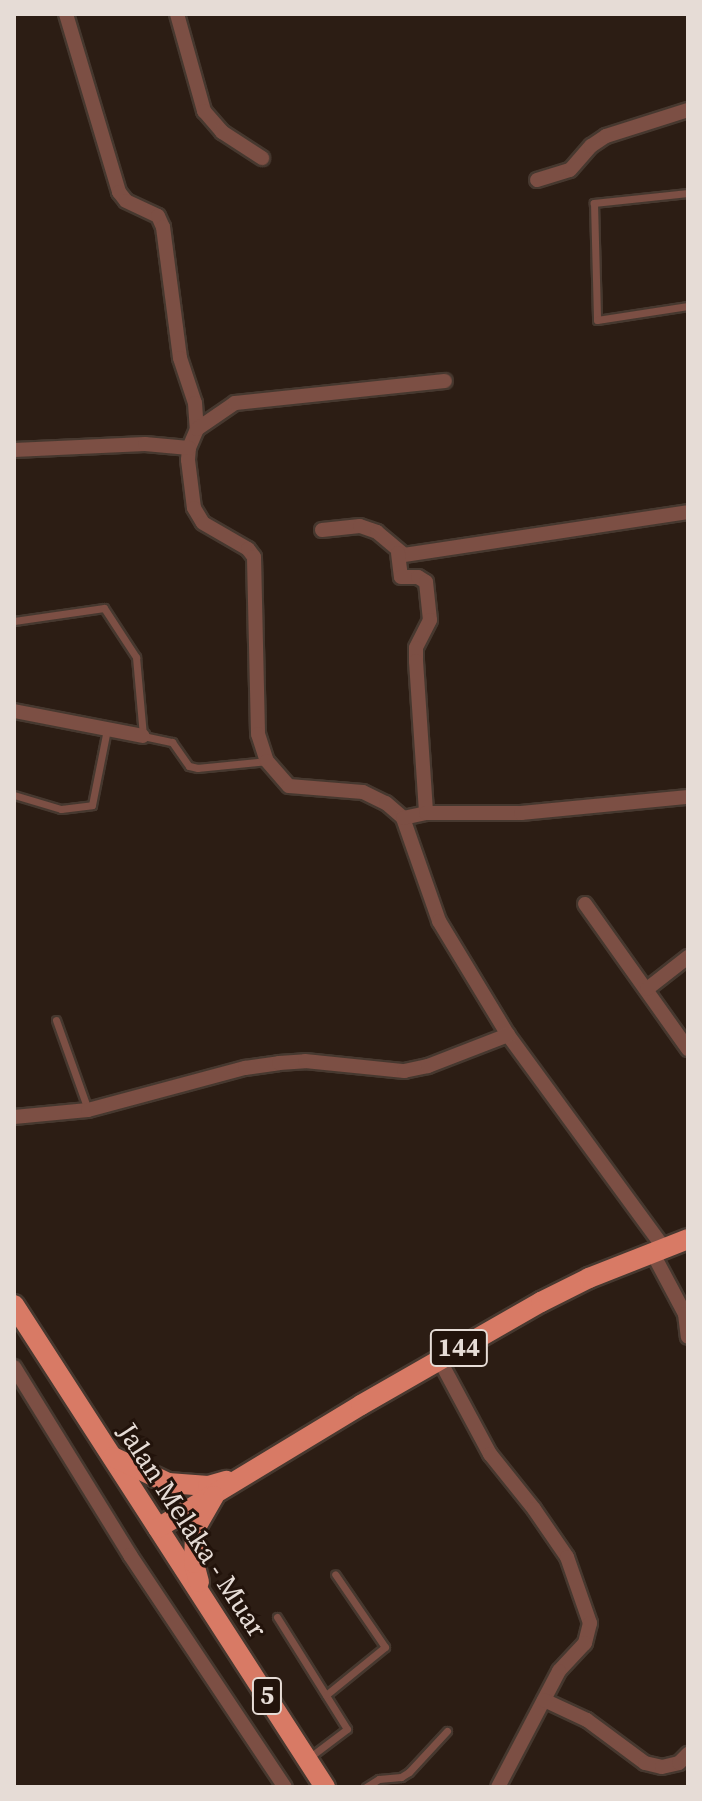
<!DOCTYPE html>
<html>
<head>
<meta charset="utf-8">
<style>
  body { margin:0 }
  #map { position:relative; width:702px; height:1801px; overflow:hidden; background:#2c1d14; font-family:"Source Serif 4",serif }
  div>[style] { position:absolute }
  [style*='--x'] { left:calc(var(--x)*1px); top:calc(var(--y)*1px); width:calc(var(--w)*1px); rotate:calc(var(--a)*1deg) }
  .roads { filter:drop-shadow(2px 0 #46382f) drop-shadow(-2px 0 #46382f) drop-shadow(0 2px #46382f) drop-shadow(0 -2px #46382f) }
  .service>* { height:7px; margin:-3.5px; padding:0 3.5px; transform-origin:3.5px; border-radius:3.5px; background:#7c4f44 }
  .minor>* { height:14px; margin:-7px; padding:0 7px; transform-origin:7px; border-radius:7px; background:#7c4f44 }
  .primary>* { height:20px; margin:-10px; padding:0 10px; transform-origin:10px; border-radius:10px; background:#d87a65 }
  span { translate:-50% -50%; white-space:nowrap; text-align:center; line-height:1.15; -webkit-text-stroke:6px #22130b; paint-order:stroke }
  .shield-label span { padding:2px 6px; background:#22130b; border:2px solid; border-radius:6px; -webkit-text-stroke-width:0 }
  .shield-label { font-size:26px; color:#e6dcd6; font-weight:700 }
  .street-label { font-size:28px; color:#e6dcd6 }
  .frame { position:absolute; inset:0; border:16px solid #e6dcd6; pointer-events:none }
</style>
</head>
<body>
<div id="map">
  <div class="roads">
    <div class="service">
      <i style="--x:688;--y:193;--w:95;--a:173.9"></i>
      <i style="--x:594;--y:203;--w:117;--a:88.5"></i>
      <i style="--x:597;--y:320;--w:92;--a:-8.7"></i>
      <i style="--x:14;--y:621;--w:91;--a:-8.2"></i>
      <i style="--x:104;--y:608;--w:59;--a:56.9"></i>
      <i style="--x:136;--y:657;--w:79;--a:84.9"></i>
      <i style="--x:143;--y:736;--w:30;--a:12"></i>
      <i style="--x:172;--y:742;--w:29;--a:55"></i>
      <i style="--x:189;--y:766;--w:9;--a:13"></i>
      <i style="--x:198;--y:768;--w:69;--a:-5.8"></i>
      <i style="--x:14;--y:795;--w:49;--a:16.6"></i>
      <i style="--x:61;--y:809;--w:31;--a:-7"></i>
      <i style="--x:92;--y:805;--w:77;--a:-78.8"></i>
      <i style="--x:56;--y:1020;--w:96;--a:70.4"></i>
      <i style="--x:277;--y:1617;--w:132;--a:58"></i>
      <i style="--x:347;--y:1729;--w:46;--a:142.9"></i>
      <i style="--x:326;--y:1695;--w:76;--a:-39.1"></i>
      <i style="--x:385;--y:1647;--w:88;--a:-124.4"></i>
      <i style="--x:366;--y:1787;--w:15;--a:-32"></i>
      <i style="--x:379;--y:1779;--w:22;--a:-5"></i>
      <i style="--x:401;--y:1777;--w:9;--a:-32"></i>
      <i style="--x:409;--y:1772;--w:56;--a:-47.2"></i>
    </div>
    <div class="minor">
      <i style="--x:66;--y:14;--w:186;--a:73.4"></i>
      <i style="--x:119;--y:192;--w:11;--a:52"></i>
      <i style="--x:126;--y:201;--w:35;--a:25"></i>
      <i style="--x:158;--y:216;--w:12;--a:66"></i>
      <i style="--x:163;--y:227;--w:132;--a:82.6"></i>
      <i style="--x:180;--y:358;--w:47;--a:71.6"></i>
      <i style="--x:195;--y:403;--w:26;--a:86"></i>
      <i style="--x:197;--y:429;--w:21;--a:113"></i>
      <i style="--x:189;--y:448;--w:12;--a:95"></i>
      <i style="--x:188;--y:460;--w:48;--a:82.9"></i>
      <i style="--x:194;--y:508;--w:17;--a:59"></i>
      <i style="--x:203;--y:523;--w:52;--a:30"></i>
      <i style="--x:248;--y:549;--w:10;--a:53"></i>
      <i style="--x:254;--y:557;--w:177;--a:88.7"></i>
      <i style="--x:258;--y:734;--w:28;--a:72"></i>
      <i style="--x:267;--y:761;--w:33;--a:49"></i>
      <i style="--x:289;--y:786;--w:74;--a:4.6"></i>
      <i style="--x:363;--y:792;--w:25;--a:26"></i>
      <i style="--x:386;--y:803;--w:23;--a:41"></i>
      <i style="--x:403;--y:818;--w:109;--a:70.7"></i>
      <i style="--x:439;--y:921;--w:133;--a:58.8"></i>
      <i style="--x:508;--y:1035;--w:264;--a:53.8"></i>
      <i style="--x:177;--y:14;--w:101;--a:74.4"></i>
      <i style="--x:204;--y:111;--w:28;--a:49"></i>
      <i style="--x:222;--y:132;--w:48;--a:33"></i>
      <i style="--x:537;--y:180;--w:34;--a:-17"></i>
      <i style="--x:570;--y:170;--w:32;--a:-49"></i>
      <i style="--x:591;--y:146;--w:18;--a:-34"></i>
      <i style="--x:606;--y:136;--w:86;--a:-17.6"></i>
      <i style="--x:197;--y:429;--w:46;--a:-34.4"></i>
      <i style="--x:235;--y:403;--w:211;--a:-6"></i>
      <i style="--x:14;--y:450;--w:131;--a:-2.6"></i>
      <i style="--x:145;--y:444;--w:44;--a:5.2"></i>
      <i style="--x:322;--y:530;--w:38;--a:-6"></i>
      <i style="--x:360;--y:526;--w:18;--a:19"></i>
      <i style="--x:377;--y:532;--w:35;--a:40"></i>
      <i style="--x:404;--y:555;--w:287;--a:-8.6"></i>
      <i style="--x:398;--y:553;--w:24;--a:83"></i>
      <i style="--x:401;--y:577;--w:17;--a:0"></i>
      <i style="--x:418;--y:577;--w:9;--a:32"></i>
      <i style="--x:426;--y:582;--w:38;--a:84"></i>
      <i style="--x:430;--y:620;--w:31;--a:117"></i>
      <i style="--x:416;--y:648;--w:13;--a:90"></i>
      <i style="--x:416;--y:661;--w:152;--a:86.2"></i>
      <i style="--x:14;--y:711;--w:131;--a:11"></i>
      <i style="--x:403;--y:818;--w:24;--a:-12"></i>
      <i style="--x:426;--y:813;--w:95;--a:0"></i>
      <i style="--x:521;--y:813;--w:168;--a:-5.5"></i>
      <i style="--x:585;--y:904;--w:178;--a:54.6"></i>
      <i style="--x:647;--y:989;--w:52;--a:-38"></i>
      <i style="--x:14;--y:1117;--w:74;--a:-5.4"></i>
      <i style="--x:88;--y:1110;--w:163;--a:-15"></i>
      <i style="--x:245;--y:1068;--w:34;--a:-8"></i>
      <i style="--x:279;--y:1063;--w:26;--a:-4"></i>
      <i style="--x:305;--y:1061;--w:100;--a:5.8"></i>
      <i style="--x:404;--y:1071;--w:25;--a:-12"></i>
      <i style="--x:428;--y:1066;--w:86;--a:-21.2"></i>
      <i style="--x:652;--y:1252;--w:70;--a:62"></i>
      <i style="--x:685;--y:1314;--w:23;--a:83"></i>
      <i style="--x:439;--y:1359;--w:108;--a:61.8"></i>
      <i style="--x:490;--y:1454;--w:70;--a:51.3"></i>
      <i style="--x:534;--y:1509;--w:58;--a:55.5"></i>
      <i style="--x:567;--y:1557;--w:70;--a:70.8"></i>
      <i style="--x:590;--y:1623;--w:21;--a:104"></i>
      <i style="--x:585;--y:1643;--w:38;--a:133"></i>
      <i style="--x:559;--y:1671;--w:131;--a:117.7"></i>
      <i style="--x:14;--y:1367;--w:221;--a:58.3"></i>
      <i style="--x:130;--y:1555;--w:279;--a:56.3"></i>
      <i style="--x:544;--y:1700;--w:47;--a:24.9"></i>
      <i style="--x:587;--y:1720;--w:72;--a:36.6"></i>
      <i style="--x:645;--y:1763;--w:17;--a:13"></i>
      <i style="--x:662;--y:1767;--w:17;--a:-13"></i>
      <i style="--x:679;--y:1763;--w:13;--a:-45"></i>
    </div>
    <div class="primary">
      <i style="--x:14;--y:1305;--w:574;--a:57.17"></i>
      <i style="--x:113;--y:1457;--w:61;--a:25.3"></i>
      <i style="--x:168;--y:1483;--w:40;--a:4.3"></i>
      <i style="--x:208;--y:1486;--w:19;--a:-16"></i>
      <i style="--x:158;--y:1528;--w:237;--a:-31.2"></i>
      <i style="--x:361;--y:1405;--w:207;--a:-29.8"></i>
      <i style="--x:541;--y:1302;--w:54;--a:-26.6"></i>
      <i style="--x:589;--y:1278;--w:106;--a:-21.5"></i>
      <i style="--x:199;--y:1582;--w:20;--a:-105"></i>
      <i style="--x:194;--y:1563;--w:34;--a:-88"></i>
      <i style="--x:195;--y:1529;--w:38;--a:-60"></i>
    </div>
  </div>
  <div class="shield-label">
    <span style="left:459px;top:1348px">144</span>
    <span style="left:267px;top:1696px">5</span>
  </div>
  <div class="street-label">
    <span style="left:193px;top:1530px;rotate:57deg">Jalan Melaka - Muar</span>
  </div>
  <div class="frame"></div>
</div>
</body>
</html>
